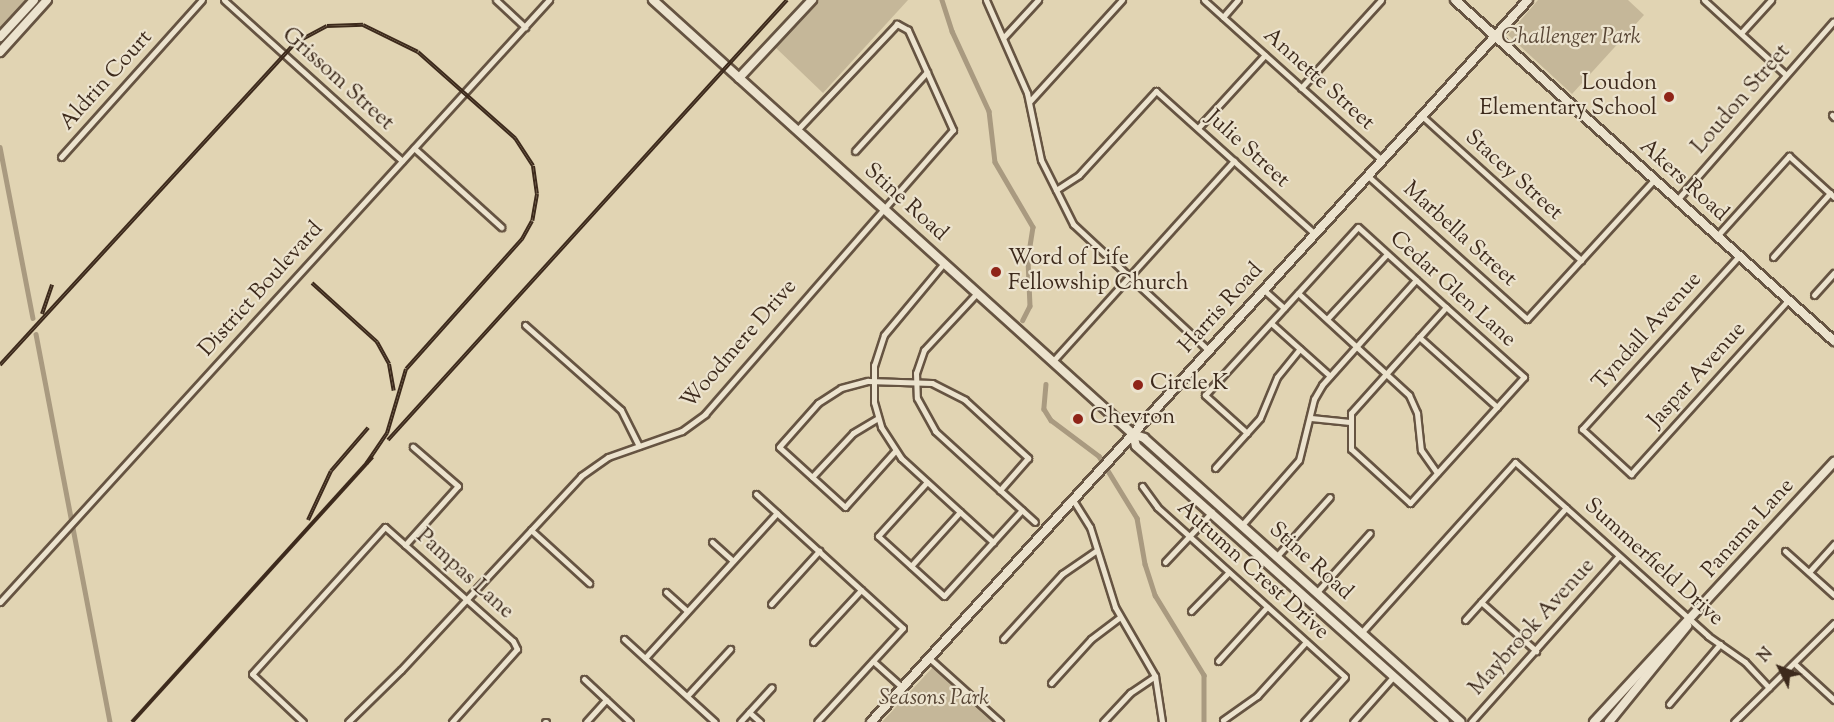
<!DOCTYPE html>
<html>
<head>
<meta charset="utf-8">
<style>
  body { margin:0 }
  #map { position:relative; width:1834px; height:722px; overflow:hidden; background:#e1d4b3; font-family:"Sorts Mill Goudy",serif }
  div>[style] { position:absolute }
  [style*='--x'] { left:calc(var(--x)*1px); top:calc(var(--y)*1px); width:calc(var(--w)*1px); rotate:calc(var(--a)*1deg) }
  .green>* { inset:0; background:#c5b799 }
  .canal>* { height:4.5px; margin:-2.25px; padding:0 2.25px; transform-origin:2.25px; border-radius:2.25px; background:#a99a80 }
  .roads { filter:drop-shadow(2px 0 #665442) drop-shadow(-2px 0 #665442) drop-shadow(0 2px #665442) drop-shadow(0 -2px #665442) }
  .street>* { height:5px; margin:-2.5px; padding:0 2.5px; transform-origin:2.5px; border-radius:2.5px; background:#ece3ce }
  .secondary>* { height:8px; margin:-4px; padding:0 4px; transform-origin:4px; border-radius:4px; background:#ece3ce }
  .rail>* { height:4px; margin-top:-2px; transform-origin:0; background:repeating-linear-gradient(90deg,#ece3ce 0 4.5px,#3d2a1c 0 9px); box-sizing:border-box; border-block:2px solid #3d2a1c }
  .dots>* { width:16px; height:16px; translate:-50% -50%; box-sizing:border-box; border:3px solid #ece3ce; border-radius:50% }
  span { translate:-50% -50%; white-space:nowrap; text-align:center; line-height:1.15; -webkit-text-stroke:4.5px #ece3ce; paint-order:stroke }
  .park-label { font-size:22px; color:#584635; font-style:italic }
  .street-label { font-size:22px; color:#3d2a1c }
  .poi-label { font-size:22px; color:#3d2a1c }
  .right { translate:-100% -50%; text-align:right }
  .left { translate:0 -50%; text-align:left }
  .north { position:absolute; left:1750px; top:638px; width:60px; height:60px; -webkit-text-stroke:4px #ece3ce; paint-order:stroke; rotate:312deg; font-size:16px; font-weight:700; line-height:24px; text-align:center; color:#3d2a1c }
  .north::after { content:''; display:block; margin:auto; width:21px; height:27px; background:#3d2a1c; clip-path:polygon(50% 0,100% 100%,50% 72%,0 100%) }
</style>
</head>
<body>
<div id="map">
  <div class="green">
    <i style="clip-path:polygon(0 0,28px 0,0 29px)"></i>
    <i style="clip-path:polygon(818px 0,908px 0,823px 93px,775px 47px)"></i>
    <i style="clip-path:polygon(1538px 0,1628px 0,1644px 15px,1572px 94px,1508px 35px)"></i>
    <i style="clip-path:polygon(934px 666px,963px 696px,992px 722px,882px 722px)"></i>
  </div>
  <div class="canal">
    <i style="--x:942;--y:0;--w:33;--a:72"></i>
    <i style="--x:952;--y:31;--w:88;--a:65.2"></i>
    <i style="--x:989;--y:111;--w:51;--a:83.3"></i>
    <i style="--x:995;--y:162;--w:75;--a:59.7"></i>
    <i style="--x:1033;--y:227;--w:33;--a:99"></i>
    <i style="--x:1028;--y:260;--w:46;--a:87.5"></i>
    <i style="--x:1030;--y:306;--w:16;--a:117"></i>
    <i style="--x:0;--y:147;--w:174;--a:79.1"></i>
    <i style="--x:36;--y:334;--w:395;--a:79.2"></i>
    <i style="--x:1046;--y:384;--w:25;--a:95"></i>
    <i style="--x:1044;--y:409;--w:13;--a:58"></i>
    <i style="--x:1051;--y:420;--w:60;--a:36.9"></i>
    <i style="--x:1099;--y:456;--w:73;--a:58.5"></i>
    <i style="--x:1137;--y:518;--w:47;--a:80.1"></i>
    <i style="--x:1145;--y:564;--w:33;--a:72"></i>
    <i style="--x:1155;--y:595;--w:94;--a:58.5"></i>
    <i style="--x:1204;--y:675;--w:47;--a:90"></i>
  </div>
  <div class="roads">
    <div class="street">
      <i style="--x:224;--y:0;--w:240;--a:42.1"></i>
      <i style="--x:496;--y:0;--w:40;--a:43"></i>
      <i style="--x:986;--y:0;--w:102;--a:66.2"></i>
      <i style="--x:1027;--y:93;--w:68;--a:78.2"></i>
      <i style="--x:1041;--y:160;--w:72;--a:63.4"></i>
      <i style="--x:1073;--y:224;--w:186;--a:43"></i>
      <i style="--x:1204;--y:0;--w:239;--a:42"></i>
      <i style="--x:1704;--y:0;--w:111;--a:42.4"></i>
      <i style="--x:1223;--y:17;--w:23;--a:-49"></i>
      <i style="--x:1741;--y:33;--w:45;--a:-47.7"></i>
      <i style="--x:1003;--y:38;--w:52;--a:-47.4"></i>
      <i style="--x:1301;--y:88;--w:119;--a:-47.7"></i>
      <i style="--x:1030;--y:101;--w:137;--a:-47.7"></i>
      <i style="--x:1832;--y:115;--w:3;--a:45"></i>
      <i style="--x:1422;--y:116;--w:215;--a:42.2"></i>
      <i style="--x:1198;--y:128;--w:99;--a:-47.5"></i>
      <i style="--x:414;--y:148;--w:118;--a:42.2"></i>
      <i style="--x:855;--y:151;--w:107;--a:-47.7"></i>
      <i style="--x:61;--y:157;--w:211;--a:-48.1"></i>
      <i style="--x:1368;--y:176;--w:214;--a:42"></i>
      <i style="--x:1527;--y:319;--w:188;--a:-47.6"></i>
      <i style="--x:1056;--y:190;--w:27;--a:-33"></i>
      <i style="--x:1079;--y:175;--w:114;--a:-47.5"></i>
      <i style="--x:1156;--y:91;--w:214;--a:42"></i>
      <i style="--x:1677;--y:200;--w:237;--a:-48.8"></i>
      <i style="--x:1717;--y:236;--w:108;--a:-48"></i>
      <i style="--x:1789;--y:156;--w:61;--a:42.3"></i>
      <i style="--x:1739;--y:256;--w:234;--a:132.2"></i>
      <i style="--x:1582;--y:429;--w:67;--a:42.6"></i>
      <i style="--x:1631;--y:474;--w:234;--a:-47.9"></i>
      <i style="--x:1773;--y:257;--w:86;--a:-48.3"></i>
      <i style="--x:944;--y:263;--w:94;--a:129.8"></i>
      <i style="--x:884;--y:335;--w:32;--a:108"></i>
      <i style="--x:874;--y:365;--w:37;--a:90"></i>
      <i style="--x:874;--y:402;--w:26;--a:74"></i>
      <i style="--x:881;--y:427;--w:37;--a:57"></i>
      <i style="--x:901;--y:458;--w:125;--a:42.4"></i>
      <i style="--x:1264;--y:290;--w:27;--a:42"></i>
      <i style="--x:977;--y:293;--w:78;--a:132.9"></i>
      <i style="--x:924;--y:350;--w:24;--a:109"></i>
      <i style="--x:916;--y:373;--w:25;--a:88"></i>
      <i style="--x:917;--y:398;--w:38;--a:61"></i>
      <i style="--x:935;--y:431;--w:135;--a:42.3"></i>
      <i style="--x:1298;--y:293;--w:151;--a:42.6"></i>
      <i style="--x:1409;--y:395;--w:20;--a:66"></i>
      <i style="--x:1417;--y:413;--w:37;--a:84"></i>
      <i style="--x:1421;--y:450;--w:28;--a:55"></i>
      <i style="--x:1814;--y:295;--w:30;--a:-48"></i>
      <i style="--x:1327;--y:319;--w:88;--a:-47.3"></i>
      <i style="--x:1271;--y:323;--w:79;--a:41.9"></i>
      <i style="--x:525;--y:325;--w:128;--a:41.5"></i>
      <i style="--x:621;--y:410;--w:40;--a:63.4"></i>
      <i style="--x:1419;--y:337;--w:105;--a:41.9"></i>
      <i style="--x:1053;--y:361;--w:270;--a:-47.9"></i>
      <i style="--x:1311;--y:418;--w:39;--a:6"></i>
      <i style="--x:1247;--y:433;--w:57;--a:-137.9"></i>
      <i style="--x:1205;--y:395;--w:227;--a:-47.7"></i>
      <i style="--x:1358;--y:227;--w:119;--a:42.3"></i>
      <i style="--x:1446;--y:307;--w:105;--a:41.9"></i>
      <i style="--x:1524;--y:377;--w:170;--a:132.1"></i>
      <i style="--x:1410;--y:503;--w:80;--a:-137.5"></i>
      <i style="--x:1351;--y:449;--w:36;--a:-90"></i>
      <i style="--x:1351;--y:413;--w:142;--a:-48.1"></i>
      <i style="--x:895;--y:451;--w:75;--a:131.8"></i>
      <i style="--x:845;--y:507;--w:89;--a:-137.7"></i>
      <i style="--x:779;--y:447;--w:59;--a:-48.4"></i>
      <i style="--x:818;--y:403;--w:27;--a:-33"></i>
      <i style="--x:841;--y:388;--w:28;--a:-15"></i>
      <i style="--x:868;--y:381;--w:64;--a:1.8"></i>
      <i style="--x:932;--y:383;--w:37;--a:27"></i>
      <i style="--x:965;--y:400;--w:86;--a:42.6"></i>
      <i style="--x:1028;--y:458;--w:43;--a:131.2"></i>
      <i style="--x:1215;--y:468;--w:67;--a:-48"></i>
      <i style="--x:1260;--y:418;--w:44;--a:-67.5"></i>
      <i style="--x:1277;--y:377;--w:36;--a:-51"></i>
      <i style="--x:812;--y:477;--w:60;--a:-47"></i>
      <i style="--x:853;--y:433;--w:29;--a:-31"></i>
      <i style="--x:927;--y:482;--w:73;--a:132.2"></i>
      <i style="--x:878;--y:536;--w:89;--a:42.3"></i>
      <i style="--x:944;--y:596;--w:116;--a:-47.8"></i>
      <i style="--x:1142;--y:486;--w:26;--a:54"></i>
      <i style="--x:1157;--y:507;--w:253;--a:42.1"></i>
      <i style="--x:1345;--y:677;--w:61;--a:132.3"></i>
      <i style="--x:756;--y:494;--w:199;--a:42.4"></i>
      <i style="--x:903;--y:628;--w:127;--a:132.5"></i>
      <i style="--x:1073;--y:500;--w:32;--a:58"></i>
      <i style="--x:1090;--y:527;--w:84;--a:72.6"></i>
      <i style="--x:1115;--y:607;--w:80;--a:59.9"></i>
      <i style="--x:1155;--y:676;--w:47;--a:81.3"></i>
      <i style="--x:1242;--y:525;--w:86;--a:-48.8"></i>
      <i style="--x:1299;--y:460;--w:63;--a:-76.2"></i>
      <i style="--x:1314;--y:399;--w:16;--a:-60"></i>
      <i style="--x:1322;--y:385;--w:141;--a:-48.2"></i>
      <i style="--x:531;--y:530;--w:79;--a:42.4"></i>
      <i style="--x:712;--y:542;--w:28;--a:42"></i>
      <i style="--x:405;--y:545;--w:79;--a:-48.1"></i>
      <i style="--x:458;--y:486;--w:60;--a:-139.1"></i>
      <i style="--x:1785;--y:551;--w:66;--a:41.9"></i>
      <i style="--x:1277;--y:556;--w:79;--a:-48.1"></i>
      <i style="--x:1165;--y:562;--w:69;--a:-46.8"></i>
      <i style="--x:911;--y:566;--w:73;--a:-47.8"></i>
      <i style="--x:1809;--y:572;--w:38;--a:-48"></i>
      <i style="--x:666;--y:592;--w:28;--a:42"></i>
      <i style="--x:1317;--y:592;--w:79;--a:-48.1"></i>
      <i style="--x:0;--y:602;--w:815;--a:-47.64"></i>
      <i style="--x:1481;--y:602;--w:74;--a:41.7"></i>
      <i style="--x:771;--y:604;--w:72;--a:-47.8"></i>
      <i style="--x:1191;--y:611;--w:54;--a:-45.7"></i>
      <i style="--x:1465;--y:620;--w:151;--a:-48"></i>
      <i style="--x:1361;--y:633;--w:230;--a:-48"></i>
      <i style="--x:1515;--y:462;--w:260;--a:42"></i>
      <i style="--x:1708;--y:636;--w:45;--a:35.1"></i>
      <i style="--x:1745;--y:662;--w:35;--a:47"></i>
      <i style="--x:624;--y:639;--w:123;--a:42.4"></i>
      <i style="--x:1003;--y:639;--w:88;--a:-47.8"></i>
      <i style="--x:1062;--y:574;--w:42;--a:-34.4"></i>
      <i style="--x:813;--y:642;--w:71;--a:-47.3"></i>
      <i style="--x:645;--y:658;--w:196;--a:-47.7"></i>
      <i style="--x:929;--y:658;--w:96;--a:42"></i>
      <i style="--x:873;--y:661;--w:39;--a:42"></i>
      <i style="--x:1218;--y:661;--w:73;--a:-47.8"></i>
      <i style="--x:1796;--y:665;--w:52;--a:42.6"></i>
      <i style="--x:584;--y:679;--w:63;--a:43.1"></i>
      <i style="--x:1051;--y:683;--w:59;--a:-47.7"></i>
      <i style="--x:1091;--y:639;--w:36;--a:-37"></i>
      <i style="--x:687;--y:696;--w:64;--a:-47.5"></i>
      <i style="--x:1669;--y:704;--w:79;--a:-49.6"></i>
      <i style="--x:749;--y:712;--w:15;--a:42"></i>
      <i style="--x:1223;--y:720;--w:42;--a:-35.2"></i>
      <i style="--x:1257;--y:696;--w:73;--a:-47.8"></i>
      <i style="--x:303;--y:722;--w:70;--a:-136.7"></i>
      <i style="--x:252;--y:674;--w:198;--a:-47.9"></i>
      <i style="--x:385;--y:527;--w:171;--a:41.7"></i>
      <i style="--x:513;--y:641;--w:9;--a:63"></i>
      <i style="--x:517;--y:649;--w:98;--a:131.7"></i>
      <i style="--x:348;--y:722;--w:74;--a:-44.5"></i>
      <i style="--x:401;--y:670;--w:265;--a:-47.1"></i>
      <i style="--x:581;--y:476;--w:33;--a:-35"></i>
      <i style="--x:608;--y:457;--w:78;--a:-19.4"></i>
      <i style="--x:682;--y:431;--w:29;--a:-36"></i>
      <i style="--x:705;--y:414;--w:377;--a:-48.9"></i>
      <i style="--x:953;--y:130;--w:110;--a:-114.2"></i>
      <i style="--x:908;--y:30;--w:13;--a:-151"></i>
      <i style="--x:897;--y:24;--w:146;--a:133.3"></i>
      <i style="--x:545;--y:722;--w:1;--a:0"></i>
      <i style="--x:586;--y:722;--w:30;--a:-48"></i>
      <i style="--x:740;--y:722;--w:47;--a:-47.6"></i>
      <i style="--x:1103;--y:722;--w:40;--a:-47"></i>
      <i style="--x:1130;--y:693;--w:30;--a:-34"></i>
      <i style="--x:1353;--y:722;--w:62;--a:-48.3"></i>
      <i style="--x:1471;--y:722;--w:222;--a:-48.3"></i>
      <i style="--x:1734;--y:722;--w:141;--a:-44.7"></i>
    </div>
    <div class="secondary">
      <i style="--x:653;--y:0;--w:647;--a:42.12"></i>
      <i style="--x:1133;--y:434;--w:12;--a:20"></i>
      <i style="--x:1144;--y:438;--w:425;--a:41.9"></i>
      <i style="--x:1455;--y:0;--w:510;--a:41.98"></i>
      <i style="--x:0;--y:37;--w:50;--a:-47.4"></i>
      <i style="--x:0;--y:52;--w:70;--a:-47.9"></i>
      <i style="--x:739;--y:78;--w:107;--a:-46.9"></i>
      <i style="--x:1133;--y:434;--w:12;--a:76"></i>
      <i style="--x:1136;--y:446;--w:414;--a:41.8"></i>
      <i style="--x:871;--y:722;--w:976;--a:-47.7"></i>
      <i style="--x:1594;--y:722;--w:354;--a:-47.3"></i>
      <i style="--x:1609;--y:722;--w:124;--a:-50.9"></i>
    </div>
  </div>
  <div class="rail">
    <i style="--x:312;--y:283;--w:88;--a:42.2"></i>
    <i style="--x:377;--y:342;--w:25;--a:61"></i>
    <i style="--x:389;--y:364;--w:27;--a:80"></i>
    <i style="--x:42;--y:314;--w:31;--a:-71"></i>
    <i style="--x:0;--y:365;--w:437;--a:-47.5"></i>
    <i style="--x:295;--y:43;--w:36;--a:-28"></i>
    <i style="--x:327;--y:26;--w:36;--a:-2"></i>
    <i style="--x:363;--y:25;--w:61;--a:26.1"></i>
    <i style="--x:418;--y:52;--w:130;--a:41.6"></i>
    <i style="--x:515;--y:138;--w:33;--a:57"></i>
    <i style="--x:533;--y:166;--w:28;--a:82"></i>
    <i style="--x:537;--y:194;--w:27;--a:100"></i>
    <i style="--x:532;--y:221;--w:21;--a:119"></i>
    <i style="--x:522;--y:239;--w:174;--a:131.7"></i>
    <i style="--x:406;--y:369;--w:67;--a:106.5"></i>
    <i style="--x:387;--y:433;--w:37;--a:124"></i>
    <i style="--x:388;--y:440;--w:594;--a:-47.8"></i>
    <i style="--x:308;--y:520;--w:54;--a:-64.9"></i>
    <i style="--x:331;--y:471;--w:57;--a:-49.3"></i>
    <i style="--x:132;--y:722;--w:358;--a:-47.8"></i>
  </div>
  <div class="dots">
    <i style="left:1669px;top:97px;background:#8f2418"></i>
    <i style="left:996px;top:272px;background:#8f2418"></i>
    <i style="left:1138px;top:385px;background:#8f2418"></i>
    <i style="left:1078px;top:419px;background:#8f2418"></i>
  </div>
  <div class="park-label">
    <span style="left:1571px;top:39px">Challenger Park</span>
    <span style="left:934px;top:700px">Seasons Park</span>
  </div>
  <div class="street-label">
    <span style="left:337px;top:80px;rotate:42deg">Grissom Street</span>
    <span style="left:1318px;top:80px;rotate:42deg">Annette Street</span>
    <span style="left:107px;top:81px;rotate:-48deg">Aldrin Court</span>
    <span style="left:1742px;top:100px;rotate:-49deg">Loudon Street</span>
    <span style="left:1247px;top:150px;rotate:42deg">Julie Street</span>
    <span style="left:1513px;top:176px;rotate:42deg">Stacey Street</span>
    <span style="left:1683px;top:181px;rotate:42deg">Akers Road</span>
    <span style="left:905px;top:203px;rotate:42deg">Stine Road</span>
    <span style="left:1459px;top:235px;rotate:42deg">Marbella Street</span>
    <span style="left:262px;top:290px;rotate:-48deg">District Boulevard</span>
    <span style="left:1452px;top:290px;rotate:42deg">Cedar Glen Lane</span>
    <span style="left:1222px;top:309px;rotate:-48deg">Harris Road</span>
    <span style="left:1648px;top:332px;rotate:-48deg">Tyndall Avenue</span>
    <span style="left:740px;top:345px;rotate:-49deg">Woodmere Drive</span>
    <span style="left:1698px;top:376px;rotate:-48deg">Jaspar Avenue</span>
    <span style="left:1749px;top:529px;rotate:-48deg">Panama Lane</span>
    <span style="left:1310px;top:562px;rotate:42deg">Stine Road</span>
    <span style="left:1653px;top:563px;rotate:42deg">Summerfield Drive</span>
    <span style="left:1252px;top:571px;rotate:42deg">Autumn Crest Drive</span>
    <span style="left:464px;top:575px;rotate:42deg">Pampas Lane</span>
    <span style="left:1533px;top:628px;rotate:-48deg">Maybrook Avenue</span>
  </div>
  <div class="poi-label">
    <span class="right" style="left:1657px;top:97px">Loudon<br>Elementary School</span>
    <span class="left" style="left:1008px;top:272px">Word of Life<br>Fellowship Church</span>
    <span class="left" style="left:1150px;top:385px">Circle K</span>
    <span class="left" style="left:1090px;top:419px">Chevron</span>
  </div>
  <div class="north">N</div>
</div>
</body>
</html>
